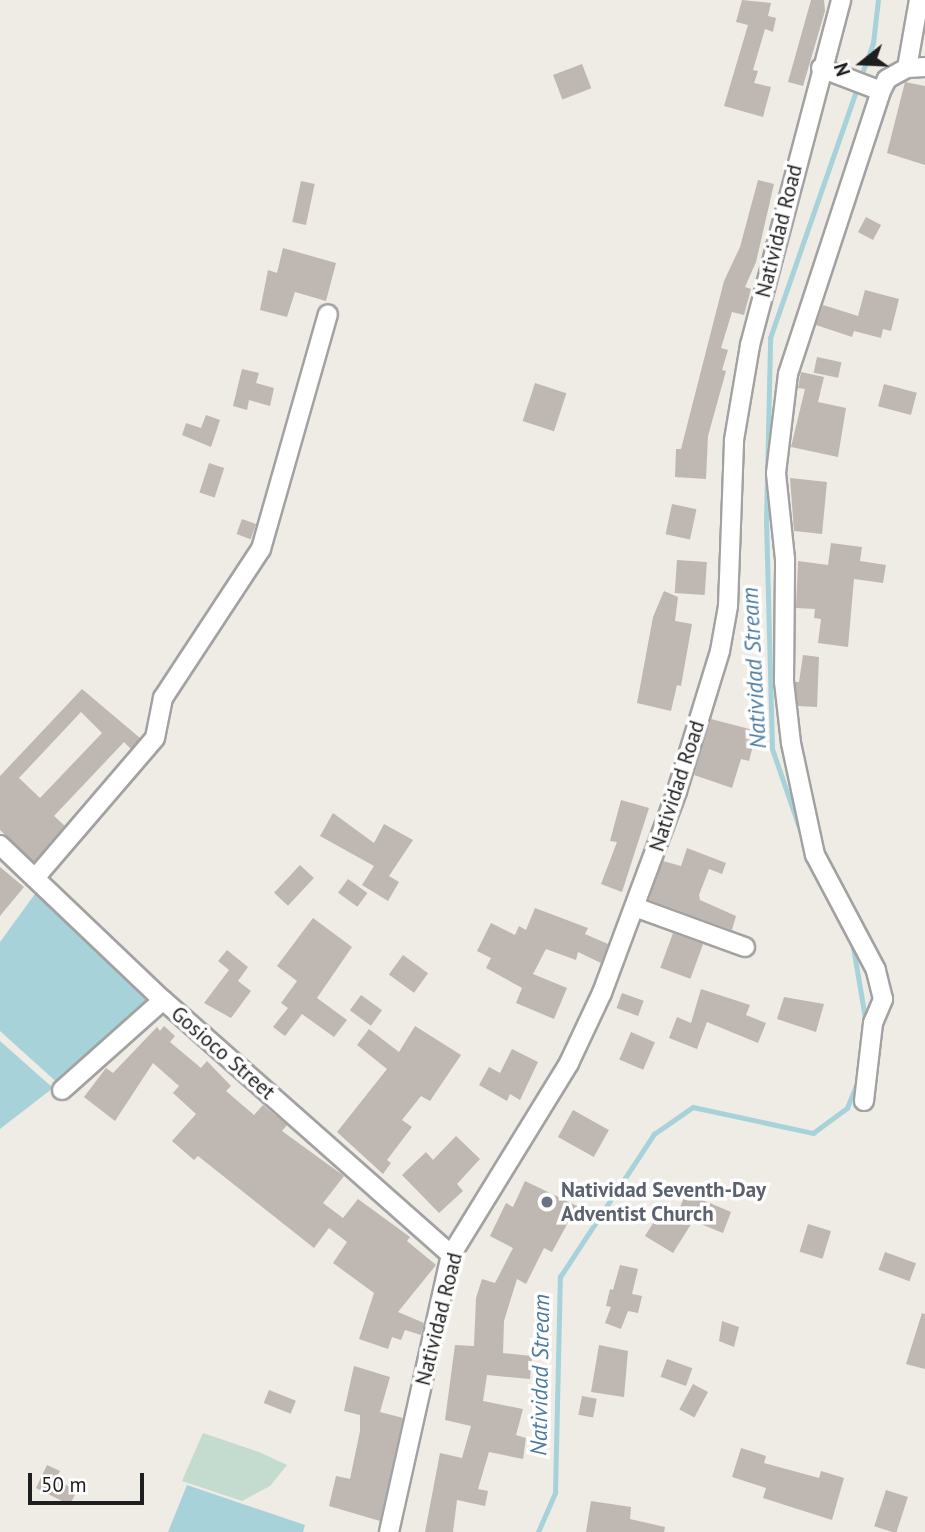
<!DOCTYPE html>
<html>
<head>
<meta charset="utf-8">
<style>
  body { margin:0 }
  #map { position:relative; width:925px; height:1532px; overflow:hidden; background:#efebe5; font-family:"PT Sans",sans-serif }
  div>[style] { position:absolute }
  [style*='--x'] { left:calc(var(--x)*1px); top:calc(var(--y)*1px); width:calc(var(--w)*1px); rotate:calc(var(--a)*1deg) }
  .wetland>* { inset:0; background:#c3dccf }
  .water>* { inset:0; background:#a7d2da }
  .stream>* { height:4.5px; margin:-2.25px; padding:0 2.25px; transform-origin:2.25px; border-radius:2.25px; background:#a7d2da }
  .building>* { inset:0; background:#bfb7b2; transform-origin:0 0 }
  .roads { filter:drop-shadow(2px 0 #a2a2a2) drop-shadow(-2px 0 #a2a2a2) drop-shadow(0 2px #a2a2a2) drop-shadow(0 -2px #a2a2a2) }
  .minor>* { height:18px; margin:-9px; padding:0 9px; transform-origin:9px; border-radius:9px; background:#fff }
  .dots>* { width:19px; height:19px; translate:-50% -50%; box-sizing:border-box; border:4px solid #fff; border-radius:50% }
  span { translate:-50% -50%; white-space:nowrap; text-align:center; line-height:1.15; -webkit-text-stroke:7px #fff; paint-order:stroke }
  .street-label { font-size:21px; color:#1e1e1e }
  .worship-label { font-size:21px; color:#5b616d; font-weight:700 }
  .left { translate:0 -50%; text-align:left }
  .water-label { font-size:23px; color:#4c7ba2; font-style:italic }
  .north { position:absolute; left:827px; top:28px; width:70px; height:70px; -webkit-text-stroke:5px #fff; paint-order:stroke; rotate:252deg; font-size:19px; font-weight:700; line-height:28px; text-align:center; color:#1e1e1e }
  .north::after { content:''; display:block; margin:auto; width:24px; height:32px; background:#1e1e1e; clip-path:polygon(50% 0,100% 100%,50% 72%,0 100%) }
  .scale { position:absolute; left:28px; top:1473px; width:116px; height:32px; box-sizing:border-box; border:4px solid #1e1e1e; border-top:0; padding-left:9px; font-size:21px; line-height:24px; white-space:nowrap; color:#1e1e1e; -webkit-text-stroke:5px #fff; paint-order:stroke }
</style>
</head>
<body>
<div id="map">
  <div class="wetland">
    <i style="clip-path:polygon(203px 1433px,259px 1452px,287px 1465px,270px 1486px,242px 1501px,182px 1481px)"></i>
  </div>
  <div class="water">
    <i style="clip-path:polygon(40px 887px,155px 1003px,61px 1086px,0 1031px,0 942px)"></i>
    <i style="clip-path:polygon(0 1041px,53px 1088px,0 1129px)"></i>
    <i style="clip-path:polygon(187px 1485px,305px 1525px,303px 1532px,168px 1532px)"></i>
  </div>
  <div class="stream">
    <i style="--x:860;--y:79;--w:38;--a:-70"></i>
    <i style="--x:873;--y:43;--w:43;--a:-83.4"></i>
    <i style="--x:803;--y:839;--w:95;--a:-109"></i>
    <i style="--x:772;--y:749;--w:228;--a:-91.5"></i>
    <i style="--x:766;--y:521;--w:183;--a:-88.7"></i>
    <i style="--x:770;--y:338;--w:265;--a:-70.8"></i>
    <i style="--x:814;--y:871;--w:33;--a:61"></i>
    <i style="--x:853;--y:944;--w:78;--a:80.4"></i>
    <i style="--x:538;--y:1532;--w:43;--a:-66.4"></i>
    <i style="--x:555;--y:1493;--w:216;--a:-88.7"></i>
    <i style="--x:560;--y:1277;--w:171;--a:-56.7"></i>
    <i style="--x:654;--y:1134;--w:47;--a:-34.7"></i>
    <i style="--x:693;--y:1107;--w:123;--a:12.2"></i>
    <i style="--x:813;--y:1133;--w:42;--a:-36.3"></i>
    <i style="--x:847;--y:1108;--w:32;--a:-68"></i>
  </div>
  <div class="building">
    <i style="clip-path:polygon(742px 0,771px 3px,768px 16px,776px 18px,773px 32px,765px 29px,753px 70px,758px 71px,754px 83px,771px 87px,763px 117px,724px 106px,748px 25px,736px 22px)"></i>
    <i style="clip-path:polygon(811px 0,824px 0,825px 11px,803px 86px,788px 82px)"></i>
    <i style="left:582px;top:64px;width:26px;height:31px;rotate:69deg"></i>
    <i style="clip-path:polygon(905px 82px,925px 86px,925px 165px,887px 153px)"></i>
    <i style="clip-path:polygon(758px 180px,774px 184px,756px 262px,745px 287px,751px 289px,744px 315px,732px 312px,721px 348px,728px 350px,722px 370px,726px 371px,708px 436px,706px 479px,675px 477px,676px 449px,681px 449px,724px 281px,740px 247px)"></i>
    <i style="left:301px;top:181px;width:14px;height:42px;rotate:12deg"></i>
    <i style="left:866px;top:217px;width:17px;height:17px;rotate:28deg"></i>
    <i style="clip-path:polygon(283px 248px,336px 263px,326px 301px,295px 292px,287px 317px,260px 310px,268px 270px,277px 273px)"></i>
    <i style="clip-path:polygon(865px 290px,899px 299px,891px 331px,883px 329px,881px 338px,854px 331px,852px 337px,816px 325px,823px 305px,858px 316px)"></i>
    <i style="left:817px;top:357px;width:25px;height:16px;rotate:12deg"></i>
    <i style="clip-path:polygon(242px 369px,259px 373px,256px 383px,274px 388px,270px 406px,249px 400px,247px 410px,233px 406px)"></i>
    <i style="clip-path:polygon(801px 372px,824px 377px,818px 402px,846px 408px,838px 457px,791px 447px,805px 389px,798px 388px)"></i>
    <i style="left:535px;top:383px;width:33px;height:40px;rotate:18deg"></i>
    <i style="left:884px;top:384px;width:34px;height:23px;rotate:15deg"></i>
    <i style="clip-path:polygon(206px 415px,220px 420px,211px 447px,182px 435px,186px 423px,201px 428px)"></i>
    <i style="left:209px;top:463px;width:16px;height:31px;rotate:18deg"></i>
    <i style="clip-path:polygon(790px 478px,827px 482px,822px 534px,794px 531px)"></i>
    <i style="left:672px;top:504px;width:25px;height:31px;rotate:12deg"></i>
    <i style="left:242px;top:519px;width:15px;height:16px;rotate:20deg"></i>
    <i style="clip-path:polygon(831px 543px,862px 547px,860px 561px,886px 565px,883px 583px,854px 579px,848px 647px,818px 643px,821px 619px,814px 618px,815px 609px,796px 608px,798px 561px,828px 565px)"></i>
    <i style="left:677px;top:560px;width:30px;height:33px;rotate:4deg"></i>
    <i style="clip-path:polygon(664px 591px,678px 597px,675px 621px,692px 624px,681px 686px,677px 685px,671px 711px,637px 703px,653px 617px)"></i>
    <i style="clip-path:polygon(803px 655px,819px 657px,817px 707px,798px 706px,795px 682px,799px 682px)"></i>
    <i style="clip-path:polygon(evenodd,82px 689px,140px 738px,131px 749px,124px 742px,54px 816px,65px 826px,34px 862px,0 830px,0 776px,82px 689px,81px 712px,102px 733px,40px 798px,19px 778px,81px 712px)"></i>
    <i style="clip-path:polygon(711px 719px,757px 731px,749px 761px,741px 759px,732px 788px,694px 775px)"></i>
    <i style="clip-path:polygon(621px 800px,649px 808px,622px 892px,601px 884px,617px 842px,610px 841px)"></i>
    <i style="clip-path:polygon(333px 813px,374px 843px,384px 824px,413px 840px,389px 876px,399px 882px,388px 901px,362px 885px,374px 866px,320px 836px)"></i>
    <i style="clip-path:polygon(687px 848px,726px 863px,722px 874px,709px 869px,699px 895px,700px 900px,736px 916px,732px 930px,649px 900px,663px 861px,681px 866px)"></i>
    <i style="left:300px;top:865px;width:19px;height:38px;rotate:43deg"></i>
    <i style="clip-path:polygon(0 867px,24px 887px,0 916px)"></i>
    <i style="left:348px;top:879px;width:24px;height:17px;rotate:36deg"></i>
    <i style="clip-path:polygon(535px 908px,588px 928px,585px 934px,608px 944px,601px 963px,578px 952px,576px 960px,546px 949px,533px 974px,567px 988px,554px 1019px,516px 1003px,522px 988px,486px 968px,491px 958px,477px 951px,491px 923px,515px 935px,519px 926px,526px 930px)"></i>
    <i style="clip-path:polygon(313px 918px,352px 947px,317px 998px,347px 1020px,334px 1037px,302px 1014px,285px 1036px,273px 1027px,288px 1008px,281px 1003px,297px 981px,277px 966px)"></i>
    <i style="left:673px;top:933px;width:32px;height:37px;rotate:20deg"></i>
    <i style="clip-path:polygon(227px 950px,248px 967px,238px 981px,251px 991px,231px 1018px,204px 1003px,229px 970px,218px 961px)"></i>
    <i style="left:403px;top:955px;width:31px;height:24px;rotate:36deg"></i>
    <i style="clip-path:polygon(701px 989px,750px 1005px,746px 1015px,766px 1023px,758px 1043px,707px 1022px,697px 1049px,669px 1038px,677px 1017px,691px 1023px)"></i>
    <i style="left:622px;top:993px;width:23px;height:16px;rotate:20deg"></i>
    <i style="left:361px;top:995px;width:26px;height:19px;rotate:36deg"></i>
    <i style="clip-path:polygon(784px 997px,824px 1004px,816px 1032px,777px 1019px)"></i>
    <i style="clip-path:polygon(164px 1026px,175px 1036px,170px 1042px,201px 1068px,207px 1061px,231px 1086px,226px 1091px,254px 1115px,263px 1105px,287px 1125px,282px 1131px,344px 1176px,323px 1203px,343px 1218px,358px 1199px,410px 1237px,407px 1241px,436px 1265px,398px 1312px,424px 1323px,421px 1335px,405px 1330px,401px 1340px,392px 1337px,388px 1349px,359px 1339px,374px 1293px,333px 1263px,347px 1242px,329px 1228px,314px 1248px,198px 1156px,194px 1160px,172px 1141px,196px 1114px,173px 1093px,179px 1086px,153px 1063px,115px 1121px,84px 1097px,106px 1068px,113px 1073px,157px 1027px,160px 1031px)"></i>
    <i style="clip-path:polygon(415px 1026px,461px 1055px,430px 1101px,421px 1096px,402px 1120px,412px 1127px,387px 1160px,391px 1163px,383px 1174px,337px 1132px,387px 1069px,357px 1045px,369px 1029px,399px 1052px)"></i>
    <i style="left:631px;top:1032px;width:26px;height:30px;rotate:23deg"></i>
    <i style="clip-path:polygon(512px 1049px,538px 1062px,520px 1100px,510px 1094px,507px 1101px,479px 1085px,489px 1067px,500px 1073px)"></i>
    <i style="left:573px;top:1110px;width:41px;height:31px;rotate:29deg"></i>
    <i style="clip-path:polygon(456px 1136px,480px 1159px,457px 1184px,463px 1191px,439px 1213px,402px 1175px,426px 1152px,433px 1160px)"></i>
    <i style="clip-path:polygon(525px 1181px,577px 1206px,552px 1252px,544px 1248px,526px 1284px,517px 1279px,504px 1321px,503px 1353px,532px 1356px,530px 1379px,487px 1375px,483px 1401px,523px 1409px,516px 1435px,526px 1438px,523px 1459px,489px 1452px,478px 1489px,488px 1491px,485px 1506px,457px 1500px,453px 1532px,425px 1532px,440px 1453px,462px 1458px,471px 1426px,445px 1420px,455px 1345px,474px 1346px,476px 1298px,482px 1279px,495px 1283px,513px 1248px,490px 1236px,506px 1203px,513px 1207px)"></i>
    <i style="clip-path:polygon(686px 1193px,731px 1212px,723px 1233px,693px 1221px,673px 1253px,645px 1236px,658px 1215px,673px 1224px)"></i>
    <i style="left:808px;top:1224px;width:24px;height:29px;rotate:17deg"></i>
    <i style="left:885px;top:1252px;width:33px;height:19px;rotate:20deg"></i>
    <i style="clip-path:polygon(620px 1265px,638px 1269px,632px 1294px,642px 1296px,638px 1313px,628px 1311px,621px 1329px,605px 1323px,611px 1307px,606px 1306px,610px 1289px,613px 1290px)"></i>
    <i style="clip-path:polygon(922px 1313px,925px 1314px,925px 1369px,906px 1364px)"></i>
    <i style="clip-path:polygon(722px 1321px,739px 1327px,734px 1347px,719px 1341px)"></i>
    <i style="clip-path:polygon(599px 1345px,628px 1351px,624px 1397px,591px 1392px)"></i>
    <i style="left:667px;top:1359px;width:27px;height:19px;rotate:20deg"></i>
    <i style="clip-path:polygon(354px 1366px,390px 1377px,380px 1412px,403px 1418px,380px 1521px,329px 1506px,336px 1476px,350px 1479px,360px 1431px,360px 1415px,344px 1411px)"></i>
    <i style="left:693px;top:1384px;width:17px;height:29px;rotate:28deg"></i>
    <i style="left:269px;top:1390px;width:29px;height:14px;rotate:22deg"></i>
    <i style="left:582px;top:1396px;width:15px;height:19px;rotate:11deg"></i>
    <i style="clip-path:polygon(741px 1448px,766px 1456px,764px 1463px,819px 1478px,821px 1471px,844px 1478px,832px 1520px,763px 1498px,766px 1488px,732px 1477px)"></i>
    <i style="clip-path:polygon(47px 1465px,60px 1471px,55px 1480px,77px 1490px,70px 1505px,36px 1488px)"></i>
    <i style="left:886px;top:1490px;width:23px;height:38px;rotate:18deg"></i>
    <i style="clip-path:polygon(591px 1501px,631px 1507px,630px 1519px,665px 1527px,664px 1532px,586px 1532px)"></i>
  </div>
  <div class="roads">
    <div class="minor">
      <i style="--x:821;--y:68;--w:64;--a:21"></i>
      <i style="--x:907;--y:68;--w:69;--a:-80"></i>
      <i style="--x:0;--y:845;--w:225;--a:43.6"></i>
      <i style="--x:163;--y:1000;--w:385;--a:41.5"></i>
      <i style="--x:35;--y:878;--w:184;--a:-49.4"></i>
      <i style="--x:155;--y:738;--w:41;--a:-78.7"></i>
      <i style="--x:163;--y:698;--w:178;--a:-56.7"></i>
      <i style="--x:261;--y:549;--w:244;--a:-74.1"></i>
      <i style="--x:635;--y:907;--w:117;--a:20"></i>
      <i style="--x:62;--y:1090;--w:135;--a:-41.7"></i>
      <i style="--x:864;--y:1101;--w:79;--a:-83.4"></i>
      <i style="--x:873;--y:1023;--w:26;--a:-67"></i>
      <i style="--x:883;--y:999;--w:30;--a:-104"></i>
      <i style="--x:876;--y:970;--w:130;--a:-117.9"></i>
      <i style="--x:815;--y:855;--w:115;--a:-102.1"></i>
      <i style="--x:791;--y:743;--w:61;--a:-96.5"></i>
      <i style="--x:784;--y:682;--w:123;--a:-89.5"></i>
      <i style="--x:785;--y:559;--w:86;--a:-96"></i>
      <i style="--x:776;--y:473;--w:100;--a:-83.1"></i>
      <i style="--x:788;--y:374;--w:298;--a:-71.8"></i>
      <i style="--x:881;--y:91;--w:13;--a:-63"></i>
      <i style="--x:887;--y:79;--w:23;--a:-29"></i>
      <i style="--x:907;--y:68;--w:18;--a:-3"></i>
      <i style="--x:389;--y:1532;--w:284;--a:-77.4"></i>
      <i style="--x:451;--y:1255;--w:225;--a:-58.4"></i>
      <i style="--x:569;--y:1063;--w:77;--a:-64.8"></i>
      <i style="--x:602;--y:993;--w:215;--a:-69.6"></i>
      <i style="--x:677;--y:791;--w:146;--a:-72.9"></i>
      <i style="--x:720;--y:651;--w:46;--a:-79.9"></i>
      <i style="--x:728;--y:606;--w:166;--a:-87.9"></i>
      <i style="--x:734;--y:440;--w:96;--a:-80.4"></i>
      <i style="--x:750;--y:345;--w:357;--a:-75.2"></i>
    </div>
  </div>
  <div class="dots">
    <i style="left:547px;top:1202px;background:#6b7280"></i>
  </div>
  <div class="street-label">
    <span style="left:779px;top:231px;rotate:-76deg">Natividad Road</span>
    <span style="left:677px;top:786px;rotate:-72deg">Natividad Road</span>
    <span style="left:223px;top:1053px;rotate:41deg">Gosioco Street</span>
    <span style="left:439px;top:1319px;rotate:-76deg">Natividad Road</span>
  </div>
  <div class="worship-label">
    <span class="left" style="left:561px;top:1202px">Natividad Seventh-Day<br>Adventist Church</span>
  </div>
  <div class="water-label">
    <span style="left:754px;top:668px;rotate:-93deg">Natividad Stream</span>
    <span style="left:540px;top:1375px;rotate:-89deg">Natividad Stream</span>
  </div>
  <div class="north">N</div>
  <div class="scale">50 m</div>
</div>
</body>
</html>
